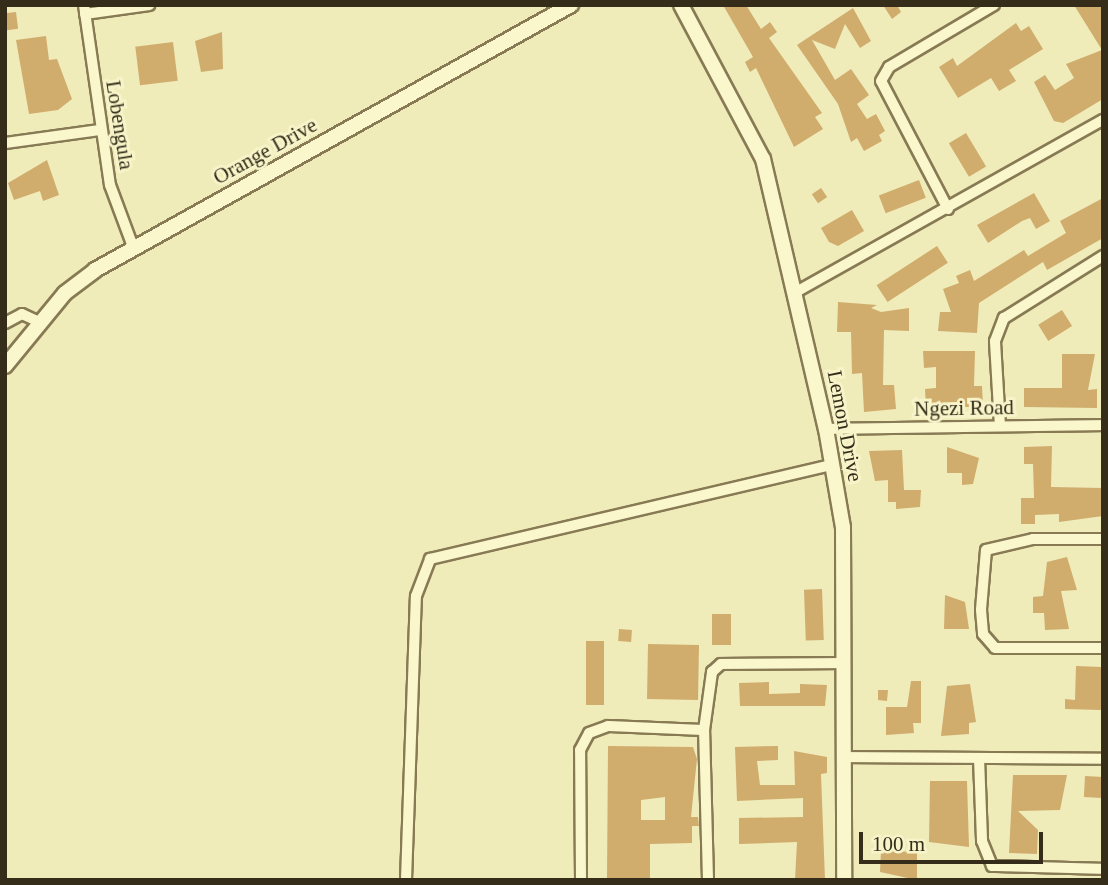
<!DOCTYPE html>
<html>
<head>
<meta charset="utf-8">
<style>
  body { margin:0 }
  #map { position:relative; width:1108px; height:885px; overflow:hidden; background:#efecba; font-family:"Times New Roman",serif }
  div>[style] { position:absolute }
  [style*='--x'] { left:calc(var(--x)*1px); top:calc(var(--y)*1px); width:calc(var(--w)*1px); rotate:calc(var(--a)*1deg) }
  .building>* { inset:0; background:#d0ac6d; transform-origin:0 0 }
  .roads { filter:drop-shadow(2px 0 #877a54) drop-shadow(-2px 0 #877a54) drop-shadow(0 2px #877a54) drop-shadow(0 -2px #877a54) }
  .minor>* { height:10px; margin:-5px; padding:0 5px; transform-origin:5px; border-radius:5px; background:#faf7cd }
  .tertiary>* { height:14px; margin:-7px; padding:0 7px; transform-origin:7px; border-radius:7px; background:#faf7cd }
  span { translate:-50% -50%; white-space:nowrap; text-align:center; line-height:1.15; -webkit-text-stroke:6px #f7f4c9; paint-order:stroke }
  .street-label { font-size:21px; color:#352d1a }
  .frame { position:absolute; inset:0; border:7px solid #352d1a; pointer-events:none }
  .scale { position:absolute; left:859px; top:832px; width:184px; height:32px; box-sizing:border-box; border:4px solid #352d1a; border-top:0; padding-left:9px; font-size:21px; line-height:24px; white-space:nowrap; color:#352d1a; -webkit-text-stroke:5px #f7f4c9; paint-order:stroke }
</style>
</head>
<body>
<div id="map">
  <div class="building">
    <i style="clip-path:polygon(723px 5px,746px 5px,761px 29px,770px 22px,777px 32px,769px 38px,822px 113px,815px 117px,823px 129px,794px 147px,756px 68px,750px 72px,745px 62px,753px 57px)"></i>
    <i style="clip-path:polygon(883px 5px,897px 5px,901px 12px,892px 19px)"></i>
    <i style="clip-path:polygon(1074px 5px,1103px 5px,1103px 99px,1063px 123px,1054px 121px,1034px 82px,1045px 75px,1055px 90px,1074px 78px,1066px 64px,1102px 50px)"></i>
    <i style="clip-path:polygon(853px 8px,871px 41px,860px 48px,845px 24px,835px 49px,812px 40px,835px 80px,851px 69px,869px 95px,857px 104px,867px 119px,876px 114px,885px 131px,879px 135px,882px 141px,864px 151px,857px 138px,851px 142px,838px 104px,797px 45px)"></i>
    <i style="left:16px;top:12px;width:17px;height:11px;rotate:83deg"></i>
    <i style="clip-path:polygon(1016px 23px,1021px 31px,1029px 26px,1043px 49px,1009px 70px,1016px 81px,999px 91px,991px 78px,958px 98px,939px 67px,953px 58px,957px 66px)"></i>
    <i style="clip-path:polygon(222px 32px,223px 69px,201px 72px,195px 41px)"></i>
    <i style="clip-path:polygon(46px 36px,49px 60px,57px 59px,72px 99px,58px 110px,29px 114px,16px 40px)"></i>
    <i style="left:173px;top:42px;width:39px;height:38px;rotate:83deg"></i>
    <i style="left:966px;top:133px;width:39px;height:20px;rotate:59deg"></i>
    <i style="clip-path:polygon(47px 160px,59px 195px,43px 201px,40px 191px,14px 200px,8px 183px)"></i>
    <i style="left:919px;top:180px;width:19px;height:43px;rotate:69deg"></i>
    <i style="left:821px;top:188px;width:11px;height:11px;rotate:56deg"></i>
    <i style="clip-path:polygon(1034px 193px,1050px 221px,1036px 229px,1030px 218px,1022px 221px,988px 243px,977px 225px)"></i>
    <i style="clip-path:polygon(1103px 198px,1103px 238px,1047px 270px,1043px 262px,979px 303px,977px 333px,938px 331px,940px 312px,951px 312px,943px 289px,959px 283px,956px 276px,970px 270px,974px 281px,1024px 250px,1028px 256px,1066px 233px,1060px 221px)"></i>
    <i style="clip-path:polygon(852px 210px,864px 231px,838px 246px,829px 242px,821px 228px)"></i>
    <i style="left:937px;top:246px;width:20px;height:72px;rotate:57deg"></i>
    <i style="clip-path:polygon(838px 302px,877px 305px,871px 308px,881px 312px,909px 308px,909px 331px,884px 330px,883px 385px,894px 385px,896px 409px,864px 412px,862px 373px,852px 374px,851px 332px,837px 332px)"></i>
    <i style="left:1062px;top:310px;width:19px;height:28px;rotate:58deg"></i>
    <i style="clip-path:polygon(923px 351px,975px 351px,974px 386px,982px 386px,983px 407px,926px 407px,925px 389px,936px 388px,936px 367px,924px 368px)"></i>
    <i style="clip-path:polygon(1062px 354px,1095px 354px,1088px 390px,1097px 389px,1097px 408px,1024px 407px,1024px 388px,1062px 388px)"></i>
    <i style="clip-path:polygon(1052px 446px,1051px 487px,1103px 488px,1103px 516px,1059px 522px,1059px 514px,1035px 515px,1035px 524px,1021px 524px,1021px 498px,1034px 498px,1033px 464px,1024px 464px,1024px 447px)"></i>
    <i style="clip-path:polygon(947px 447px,979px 458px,973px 484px,962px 485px,962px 473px,947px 473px)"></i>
    <i style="clip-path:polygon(902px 450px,904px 490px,921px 490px,920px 507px,896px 509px,896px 502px,888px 502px,888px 480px,875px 481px,869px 451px)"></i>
    <i style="clip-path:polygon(1067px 557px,1077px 590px,1061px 591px,1069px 629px,1045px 630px,1044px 613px,1033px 613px,1033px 597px,1043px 596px,1047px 562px)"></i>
    <i style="left:822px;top:589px;width:51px;height:18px;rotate:88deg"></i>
    <i style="clip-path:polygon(945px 595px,965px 602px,969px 629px,944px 629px)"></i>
    <i style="left:712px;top:614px;width:19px;height:31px"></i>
    <i style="left:619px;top:629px;width:13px;height:12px;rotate:4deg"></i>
    <i style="left:586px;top:641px;width:18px;height:64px"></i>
    <i style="left:648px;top:644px;width:51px;height:55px;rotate:1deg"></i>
    <i style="clip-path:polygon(1076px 666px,1102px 667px,1101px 710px,1065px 709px,1065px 699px,1075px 700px)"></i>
    <i style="clip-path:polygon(911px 681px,921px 681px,921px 723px,913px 723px,914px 733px,886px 735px,886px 707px,907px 707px)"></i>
    <i style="clip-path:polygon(769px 682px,769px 694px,800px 693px,800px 684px,827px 685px,825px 706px,740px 706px,739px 683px)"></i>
    <i style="clip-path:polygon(970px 684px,976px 722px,969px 723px,969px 734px,941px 736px,947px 686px)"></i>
    <i style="clip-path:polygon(878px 690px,888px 690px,887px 701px,878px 700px)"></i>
    <i style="clip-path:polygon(evenodd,608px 746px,693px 747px,697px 759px,691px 817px,698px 817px,699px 826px,692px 826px,692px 843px,650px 844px,650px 880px,607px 880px,608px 746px,665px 797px,665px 820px,641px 820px,641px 800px,665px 797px)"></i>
    <i style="clip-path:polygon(778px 746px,778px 760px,757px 761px,760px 785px,795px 785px,794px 751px,827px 757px,827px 773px,821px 774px,825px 880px,795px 880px,797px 842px,739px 844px,739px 818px,803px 817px,803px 798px,737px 801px,735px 747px)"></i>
    <i style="clip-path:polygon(1013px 775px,1067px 775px,1060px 810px,1018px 811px,1038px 830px,1037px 854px,1009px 853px)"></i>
    <i style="left:1085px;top:776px;width:18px;height:21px;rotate:3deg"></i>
    <i style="clip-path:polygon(930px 781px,967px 781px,969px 847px,929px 842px)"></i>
    <i style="clip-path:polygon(881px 851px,917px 852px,917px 880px,880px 872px)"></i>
  </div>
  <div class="roads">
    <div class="minor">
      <i style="--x:84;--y:5;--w:182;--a:81.8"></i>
      <i style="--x:110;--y:185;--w:66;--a:69.6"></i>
      <i style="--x:85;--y:14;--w:65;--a:-8"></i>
      <i style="--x:5;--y:143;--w:96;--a:-7.8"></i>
      <i style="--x:948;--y:209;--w:144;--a:-117.6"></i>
      <i style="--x:881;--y:81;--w:16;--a:-60"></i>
      <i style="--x:889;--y:67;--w:122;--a:-30.6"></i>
      <i style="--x:796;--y:292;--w:352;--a:-29.3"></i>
      <i style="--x:5;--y:323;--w:19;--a:-28"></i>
      <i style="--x:22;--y:314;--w:19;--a:25"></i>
      <i style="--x:1000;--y:426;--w:85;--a:-93.4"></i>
      <i style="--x:995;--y:341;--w:25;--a:-69"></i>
      <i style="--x:1004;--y:318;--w:117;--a:-32.1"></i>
      <i style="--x:826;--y:429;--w:277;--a:-0.8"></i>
      <i style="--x:1103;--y:539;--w:70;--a:180"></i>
      <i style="--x:1033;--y:539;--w:48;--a:166.8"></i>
      <i style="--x:986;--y:550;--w:60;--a:94.8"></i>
      <i style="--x:981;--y:610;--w:24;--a:85"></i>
      <i style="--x:983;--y:634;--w:18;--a:49"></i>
      <i style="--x:995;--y:648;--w:108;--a:0"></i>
      <i style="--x:843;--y:757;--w:260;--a:0.4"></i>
      <i style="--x:979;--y:758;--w:83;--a:87.9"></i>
      <i style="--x:982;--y:841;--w:27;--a:68"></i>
      <i style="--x:992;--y:866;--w:111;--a:1.5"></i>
      <i style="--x:406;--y:880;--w:284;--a:-88"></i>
      <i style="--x:416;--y:596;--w:40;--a:-69"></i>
      <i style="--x:430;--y:559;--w:413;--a:-13.2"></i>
      <i style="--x:581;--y:880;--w:130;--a:-90.4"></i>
      <i style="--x:580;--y:750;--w:19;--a:-62"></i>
      <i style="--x:589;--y:733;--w:20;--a:-20"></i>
      <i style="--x:608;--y:726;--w:96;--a:2.4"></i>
      <i style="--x:708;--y:880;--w:150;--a:-91.5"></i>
      <i style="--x:704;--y:730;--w:59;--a:-82.1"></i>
      <i style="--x:712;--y:672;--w:12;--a:-42"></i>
      <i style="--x:721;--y:664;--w:122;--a:-0.5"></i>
    </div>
    <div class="tertiary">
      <i style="--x:681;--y:5;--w:174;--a:62"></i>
      <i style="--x:763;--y:159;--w:277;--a:76.9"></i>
      <i style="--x:826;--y:429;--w:99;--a:80.2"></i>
      <i style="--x:843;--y:527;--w:353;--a:89.8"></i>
      <i style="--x:5;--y:366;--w:94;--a:-50.6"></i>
      <i style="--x:65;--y:293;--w:38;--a:-37"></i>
      <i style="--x:95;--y:270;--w:545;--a:-29.11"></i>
    </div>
  </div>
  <div class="street-label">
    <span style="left:120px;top:125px;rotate:81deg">Lobengula</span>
    <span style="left:265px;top:151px;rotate:-29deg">Orange Drive</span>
    <span style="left:964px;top:408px;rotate:-1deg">Ngezi Road</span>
    <span style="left:845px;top:426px;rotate:79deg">Lemon Drive</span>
  </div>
  <div class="frame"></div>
  <div class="scale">100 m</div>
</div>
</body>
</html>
